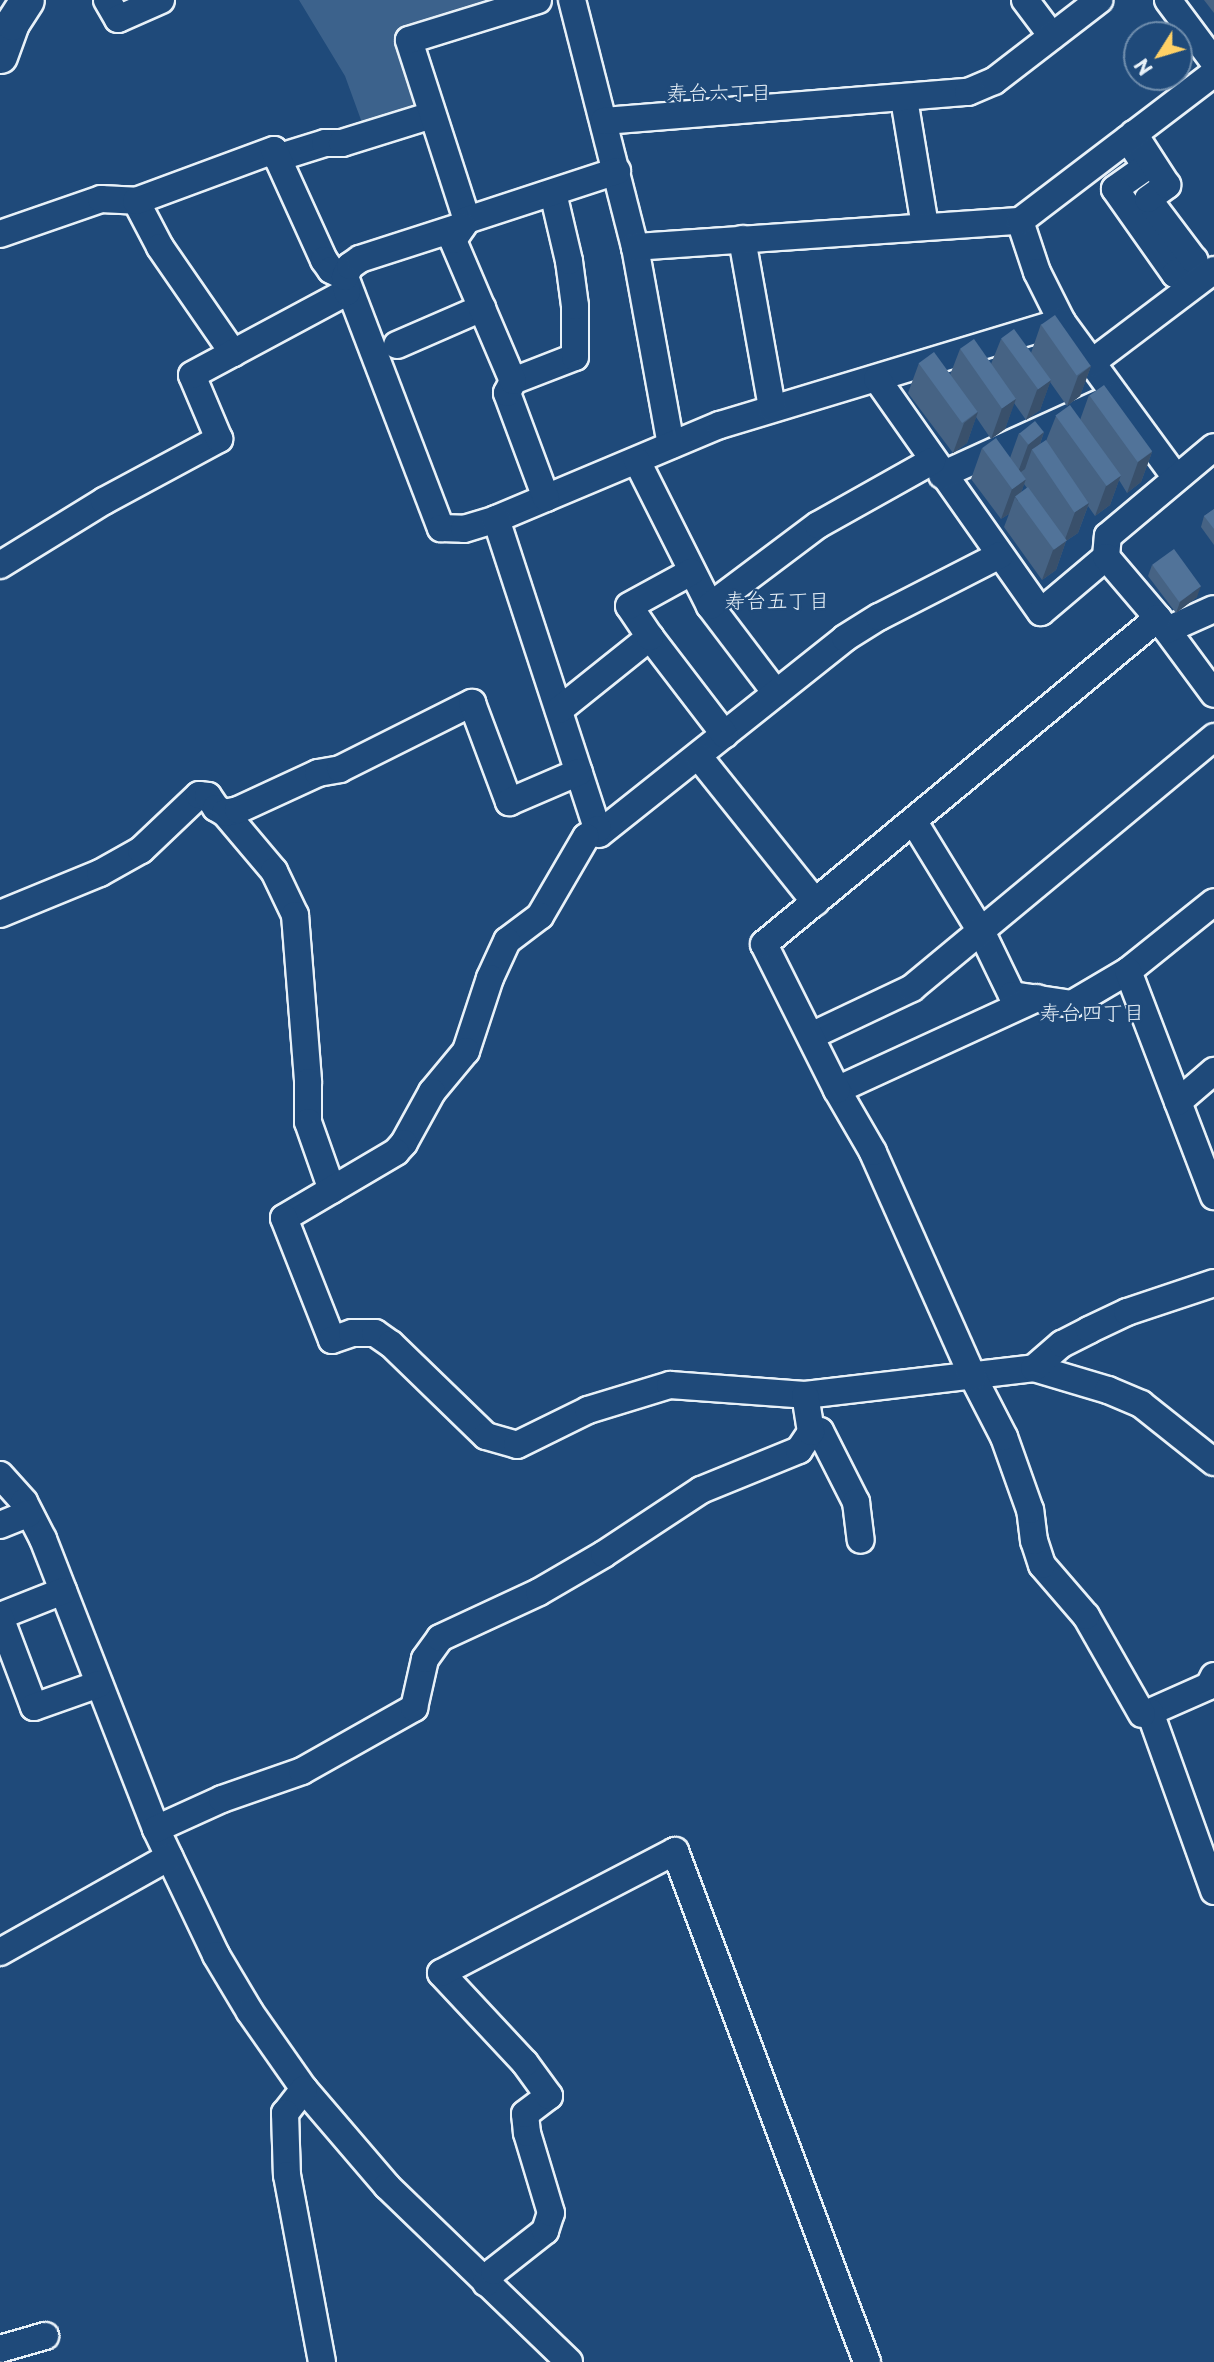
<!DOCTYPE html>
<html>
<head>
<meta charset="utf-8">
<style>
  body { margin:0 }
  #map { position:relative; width:1214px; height:2362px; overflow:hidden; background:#1f4a7a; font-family:"Playpen Sans","Klee One",sans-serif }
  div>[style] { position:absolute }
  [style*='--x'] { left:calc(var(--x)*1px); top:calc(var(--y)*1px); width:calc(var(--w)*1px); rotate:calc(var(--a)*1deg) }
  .green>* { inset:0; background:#3c628c }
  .roads { filter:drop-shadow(2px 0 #e8f1f8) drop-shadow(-2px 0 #e8f1f8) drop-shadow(0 2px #e8f1f8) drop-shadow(0 -2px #e8f1f8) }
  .minor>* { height:26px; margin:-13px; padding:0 13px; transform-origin:13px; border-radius:13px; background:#1f4a7a }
  .major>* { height:33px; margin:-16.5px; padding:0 16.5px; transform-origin:16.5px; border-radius:16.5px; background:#1f4a7a }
  .wall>* { inset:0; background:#466384 }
  .shaded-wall>* { inset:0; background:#39506b }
  .building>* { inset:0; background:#517399; transform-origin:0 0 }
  span { translate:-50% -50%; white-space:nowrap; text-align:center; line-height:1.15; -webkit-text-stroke:5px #1f4a7a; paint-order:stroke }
  .neighbourhood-label { font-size:21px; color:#e8f1f8 }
  .north { position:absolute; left:1123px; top:21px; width:70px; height:70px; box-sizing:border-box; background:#1f4a7a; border:2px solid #6f8dac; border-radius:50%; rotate:233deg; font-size:19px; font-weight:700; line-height:28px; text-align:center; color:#e8f1f8 }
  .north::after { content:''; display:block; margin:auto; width:24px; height:32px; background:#ffd166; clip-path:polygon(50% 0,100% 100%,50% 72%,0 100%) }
</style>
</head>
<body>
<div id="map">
  <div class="green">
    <i style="clip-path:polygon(299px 0,518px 0,400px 36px,422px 109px,365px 131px,345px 76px)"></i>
  </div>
  <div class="roads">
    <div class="minor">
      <i style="--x:107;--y:0;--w:22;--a:60"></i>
      <i style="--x:118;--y:19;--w:47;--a:-23.8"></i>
      <i style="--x:572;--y:0;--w:255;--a:75.7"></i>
      <i style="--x:635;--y:247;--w:201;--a:79.7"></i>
      <i style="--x:1025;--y:0;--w:45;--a:53.1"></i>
      <i style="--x:1168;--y:0;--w:77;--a:53.4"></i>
      <i style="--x:904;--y:99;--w:129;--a:80.6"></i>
      <i style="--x:604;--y:121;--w:365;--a:-4.6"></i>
      <i style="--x:968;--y:92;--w:28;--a:-23"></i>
      <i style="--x:994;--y:81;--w:133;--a:-37.6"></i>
      <i style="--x:1128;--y:139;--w:33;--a:57"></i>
      <i style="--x:1146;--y:167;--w:38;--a:145"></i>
      <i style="--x:1115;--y:189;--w:104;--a:54.8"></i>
      <i style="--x:1175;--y:274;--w:24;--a:-36"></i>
      <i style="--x:1194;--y:260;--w:76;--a:-127"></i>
      <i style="--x:1148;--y:199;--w:24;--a:-36"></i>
      <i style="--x:1167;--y:185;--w:61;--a:-122.9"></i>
      <i style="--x:277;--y:158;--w:50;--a:-17.4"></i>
      <i style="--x:325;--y:143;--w:17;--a:0"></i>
      <i style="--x:342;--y:143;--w:94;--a:-17.3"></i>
      <i style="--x:136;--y:201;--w:52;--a:62.4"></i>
      <i style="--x:160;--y:247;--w:129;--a:55.4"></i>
      <i style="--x:467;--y:220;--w:189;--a:-107.9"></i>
      <i style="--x:409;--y:40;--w:135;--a:-17.2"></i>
      <i style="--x:1020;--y:221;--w:54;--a:71.6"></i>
      <i style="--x:1037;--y:272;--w:56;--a:63.4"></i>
      <i style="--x:1062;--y:322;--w:193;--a:53.8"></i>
      <i style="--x:0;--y:234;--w:107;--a:-19.1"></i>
      <i style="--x:101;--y:199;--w:35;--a:3"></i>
      <i style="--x:136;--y:201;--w:147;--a:-20.3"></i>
      <i style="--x:274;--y:150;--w:121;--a:65.6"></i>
      <i style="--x:324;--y:260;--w:12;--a:55"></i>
      <i style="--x:331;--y:270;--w:16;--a:27"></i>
      <i style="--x:345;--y:277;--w:269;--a:69.1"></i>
      <i style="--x:441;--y:528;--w:23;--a:2"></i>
      <i style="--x:464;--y:529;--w:34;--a:-17"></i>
      <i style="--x:496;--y:519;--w:243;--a:-22.8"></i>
      <i style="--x:720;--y:425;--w:357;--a:-16.8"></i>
      <i style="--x:742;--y:239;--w:172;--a:79.9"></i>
      <i style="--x:635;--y:247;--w:386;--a:-3.9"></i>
      <i style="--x:1020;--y:221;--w:244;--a:-37.3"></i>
      <i style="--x:397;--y:345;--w:93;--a:-23.5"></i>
      <i style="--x:1091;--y:363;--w:154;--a:-37.1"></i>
      <i style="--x:877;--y:379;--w:285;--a:54.9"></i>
      <i style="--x:1041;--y:612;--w:85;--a:-40.2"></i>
      <i style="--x:1106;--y:557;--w:21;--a:-85"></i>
      <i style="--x:1108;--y:536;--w:138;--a:-40"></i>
      <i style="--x:513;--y:381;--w:66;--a:-21.2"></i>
      <i style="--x:575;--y:357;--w:51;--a:-90"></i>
      <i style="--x:575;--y:306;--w:45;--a:-97.6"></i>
      <i style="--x:569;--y:261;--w:70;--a:-103.2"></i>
      <i style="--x:637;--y:461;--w:162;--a:63.3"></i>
      <i style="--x:710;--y:606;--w:109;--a:52.8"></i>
      <i style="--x:942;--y:475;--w:190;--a:-24.5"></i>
      <i style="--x:546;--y:498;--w:112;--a:-110.4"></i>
      <i style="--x:507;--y:393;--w:13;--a:-63"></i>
      <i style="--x:513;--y:381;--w:153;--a:-113.1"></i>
      <i style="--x:453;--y:240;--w:24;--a:-55"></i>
      <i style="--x:467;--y:220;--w:158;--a:-18.1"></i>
      <i style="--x:496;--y:519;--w:331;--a:71.9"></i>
      <i style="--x:599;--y:834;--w:315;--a:-38.5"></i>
      <i style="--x:845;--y:638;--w:40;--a:-32"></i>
      <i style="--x:879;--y:617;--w:136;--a:-27.1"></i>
      <i style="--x:1106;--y:557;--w:80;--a:49.6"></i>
      <i style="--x:1158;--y:618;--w:94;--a:53.6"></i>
      <i style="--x:0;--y:565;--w:122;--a:-31.6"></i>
      <i style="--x:104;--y:501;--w:131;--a:-28.3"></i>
      <i style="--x:219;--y:439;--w:69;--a:-112.9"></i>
      <i style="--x:192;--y:375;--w:176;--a:-28.2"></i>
      <i style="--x:347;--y:292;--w:15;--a:-98"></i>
      <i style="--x:345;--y:277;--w:12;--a:-66"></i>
      <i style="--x:350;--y:266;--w:12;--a:-35"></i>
      <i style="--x:360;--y:259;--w:107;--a:-17.9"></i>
      <i style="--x:710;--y:606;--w:135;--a:-36.9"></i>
      <i style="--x:818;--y:525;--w:131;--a:-29.3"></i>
      <i style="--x:1167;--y:630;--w:51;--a:-24.1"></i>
      <i style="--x:650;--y:637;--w:123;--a:52.6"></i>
      <i style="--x:559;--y:710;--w:117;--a:-38.7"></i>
      <i style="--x:650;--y:637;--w:37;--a:-124"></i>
      <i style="--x:629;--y:606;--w:71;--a:-28.7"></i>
      <i style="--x:699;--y:757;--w:186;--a:51.3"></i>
      <i style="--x:225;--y:813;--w:76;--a:49.8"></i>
      <i style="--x:274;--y:871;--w:49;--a:64.5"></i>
      <i style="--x:295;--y:915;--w:168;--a:85.5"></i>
      <i style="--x:308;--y:1082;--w:40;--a:90"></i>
      <i style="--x:308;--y:1122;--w:72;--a:70.6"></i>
      <i style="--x:914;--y:822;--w:130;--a:58.5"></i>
      <i style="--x:982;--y:933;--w:69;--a:64.2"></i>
      <i style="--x:1012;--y:995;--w:61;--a:8.5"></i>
      <i style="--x:1072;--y:1004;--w:65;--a:-30.5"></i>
      <i style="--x:1128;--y:971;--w:110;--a:-38.7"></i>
      <i style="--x:598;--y:829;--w:14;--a:146"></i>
      <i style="--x:586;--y:837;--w:91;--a:120.2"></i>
      <i style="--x:540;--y:916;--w:41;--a:142.9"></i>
      <i style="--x:507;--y:941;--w:41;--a:114.7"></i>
      <i style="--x:490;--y:978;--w:77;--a:108.2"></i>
      <i style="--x:466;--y:1051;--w:53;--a:129.7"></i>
      <i style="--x:432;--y:1092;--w:58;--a:118.8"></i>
      <i style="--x:404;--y:1143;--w:12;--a:132"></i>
      <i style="--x:396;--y:1152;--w:130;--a:149.5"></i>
      <i style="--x:284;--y:1218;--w:131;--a:68.5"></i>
      <i style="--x:332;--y:1340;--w:21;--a:-19"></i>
      <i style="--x:352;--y:1333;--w:23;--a:0"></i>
      <i style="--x:375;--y:1333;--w:19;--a:35"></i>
      <i style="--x:391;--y:1344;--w:132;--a:44.1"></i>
      <i style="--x:486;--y:1436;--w:32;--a:16"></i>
      <i style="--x:517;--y:1445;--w:79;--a:-26.2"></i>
      <i style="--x:588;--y:1410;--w:86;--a:-17"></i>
      <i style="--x:670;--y:1385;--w:135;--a:4.2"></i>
      <i style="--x:805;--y:1395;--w:231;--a:-6.7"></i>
      <i style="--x:1034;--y:1368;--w:77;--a:16.6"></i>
      <i style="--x:1108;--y:1390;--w:36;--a:23"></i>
      <i style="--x:1141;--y:1404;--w:93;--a:38.5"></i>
      <i style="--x:0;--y:914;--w:108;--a:-22.3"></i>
      <i style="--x:100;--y:873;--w:47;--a:-29.3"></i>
      <i style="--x:141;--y:850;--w:80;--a:-43.5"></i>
      <i style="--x:199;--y:795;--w:9;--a:6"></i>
      <i style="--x:208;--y:796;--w:14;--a:56"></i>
      <i style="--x:216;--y:808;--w:10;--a:29"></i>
      <i style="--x:225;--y:813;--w:13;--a:-13"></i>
      <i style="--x:238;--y:810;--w:88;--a:-24.8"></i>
      <i style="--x:318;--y:773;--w:22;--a:-10"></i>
      <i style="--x:340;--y:769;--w:148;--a:-26.6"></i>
      <i style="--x:472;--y:703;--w:106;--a:69.5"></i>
      <i style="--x:509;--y:802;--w:76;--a:-23.2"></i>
      <i style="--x:1128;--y:971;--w:241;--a:69.1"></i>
      <i style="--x:811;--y:1036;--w:112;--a:-25.4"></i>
      <i style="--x:912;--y:988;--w:393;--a:-39.7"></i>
      <i style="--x:837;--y:1090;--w:220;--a:-24.7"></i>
      <i style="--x:1178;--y:1102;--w:48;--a:-40.7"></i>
      <i style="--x:1034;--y:1368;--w:37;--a:-41"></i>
      <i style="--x:1062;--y:1344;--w:30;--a:-27"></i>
      <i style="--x:1089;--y:1330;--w:42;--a:-25.3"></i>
      <i style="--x:1127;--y:1312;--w:92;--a:-18.4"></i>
      <i style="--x:811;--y:1432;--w:9;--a:-6"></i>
      <i style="--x:820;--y:1431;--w:80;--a:63.1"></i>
      <i style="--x:856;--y:1502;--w:38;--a:83"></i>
      <i style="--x:0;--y:1475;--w:36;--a:48"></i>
      <i style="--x:24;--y:1502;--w:42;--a:62.8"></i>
      <i style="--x:43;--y:1539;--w:311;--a:68.7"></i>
      <i style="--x:156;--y:1829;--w:140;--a:64.5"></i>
      <i style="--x:216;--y:1955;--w:66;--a:59.2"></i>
      <i style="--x:250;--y:2012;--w:94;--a:55"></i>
      <i style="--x:304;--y:2089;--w:128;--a:49.4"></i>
      <i style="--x:387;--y:2186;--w:253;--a:44"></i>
      <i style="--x:0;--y:1525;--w:31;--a:-22"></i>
      <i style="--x:0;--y:1616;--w:68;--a:-21.6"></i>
      <i style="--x:0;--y:1617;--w:96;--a:69.3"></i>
      <i style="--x:34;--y:1707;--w:69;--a:-19.5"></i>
      <i style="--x:1214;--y:1676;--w:11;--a:117"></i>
      <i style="--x:1209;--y:1686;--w:64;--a:156.2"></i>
      <i style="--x:1150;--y:1712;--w:190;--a:70.3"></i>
      <i style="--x:1142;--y:1714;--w:113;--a:-119.7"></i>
      <i style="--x:1086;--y:1616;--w:67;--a:-130.8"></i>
      <i style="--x:1042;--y:1565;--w:25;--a:-108"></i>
      <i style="--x:1034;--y:1541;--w:31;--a:-97"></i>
      <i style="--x:1030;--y:1510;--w:77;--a:-109.6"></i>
      <i style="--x:1004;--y:1437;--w:68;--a:-117.3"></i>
      <i style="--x:973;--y:1377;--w:246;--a:-114"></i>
      <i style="--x:873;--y:1152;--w:72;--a:-120.1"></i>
      <i style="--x:837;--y:1090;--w:163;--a:-116.6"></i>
      <i style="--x:764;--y:944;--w:511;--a:-39.6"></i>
      <i style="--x:156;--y:1829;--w:72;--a:-24.4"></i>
      <i style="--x:222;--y:1799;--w:85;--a:-19.3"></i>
      <i style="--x:302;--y:1771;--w:129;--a:-29.4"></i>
      <i style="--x:414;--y:1708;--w:50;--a:-77.3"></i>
      <i style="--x:425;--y:1659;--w:26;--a:-54"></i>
      <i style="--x:440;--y:1638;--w:109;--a:-24.9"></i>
      <i style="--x:539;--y:1592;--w:75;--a:-30.3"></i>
      <i style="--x:604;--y:1554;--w:116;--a:-33.4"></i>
      <i style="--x:701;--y:1490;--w:106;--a:-22.2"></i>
      <i style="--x:799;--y:1450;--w:22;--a:-56"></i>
      <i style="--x:811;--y:1432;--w:37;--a:-99"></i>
      <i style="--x:0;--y:1952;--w:194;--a:-29.3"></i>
      <i style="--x:304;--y:2089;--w:31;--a:128"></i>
      <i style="--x:285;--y:2113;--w:62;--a:88.2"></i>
      <i style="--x:287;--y:2175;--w:190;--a:79.4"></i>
      <i style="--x:486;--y:2283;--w:14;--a:-56"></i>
      <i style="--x:494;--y:2271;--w:65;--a:-38.1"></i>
      <i style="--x:545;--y:2231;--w:19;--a:-72"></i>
      <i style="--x:551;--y:2213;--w:84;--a:-106.7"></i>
      <i style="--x:527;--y:2133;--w:19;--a:-96"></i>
      <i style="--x:525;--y:2114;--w:30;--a:-37"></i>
      <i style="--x:549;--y:2096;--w:41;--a:-126"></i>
      <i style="--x:525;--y:2063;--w:123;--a:-133"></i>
      <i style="--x:441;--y:1973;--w:264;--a:-27.5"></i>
      <i style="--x:675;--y:1851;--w:546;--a:69.41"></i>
      <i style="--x:0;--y:2349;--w:47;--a:-16.1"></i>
    </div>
    <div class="major">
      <i style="--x:0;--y:56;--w:35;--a:-70"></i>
      <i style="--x:12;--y:23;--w:27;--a:-57"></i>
    </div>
  </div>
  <div class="wall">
    <i style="clip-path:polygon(1204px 0,1214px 0,1214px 13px)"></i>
    <i style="clip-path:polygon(1041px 324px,1091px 366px,1080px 396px,1067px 406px,1050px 382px,1040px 410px,1026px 420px,1014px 403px,1005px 429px,991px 439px,976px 417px,967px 443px,953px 453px,908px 393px,919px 363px,950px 375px,960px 349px,991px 364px,1001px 339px,1031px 353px)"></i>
    <i style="clip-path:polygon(evenodd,1089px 395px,1152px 452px,1141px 482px,1127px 493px,1119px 480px,1110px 505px,1095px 516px,1088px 506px,1078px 533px,1066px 541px,1056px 570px,1042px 580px,1004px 527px,1009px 514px,1001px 519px,971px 479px,982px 448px,1010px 458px,1019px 433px,1044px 432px,1040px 444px,1046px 441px,1056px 416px,1080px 420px,1089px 395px,1024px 484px,1027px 488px,1021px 493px,1024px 484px)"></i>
    <i style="clip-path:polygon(1214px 509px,1214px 545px,1201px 527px,1204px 516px)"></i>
    <i style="clip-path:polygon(1152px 565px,1197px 597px,1176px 613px,1148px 576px)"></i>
  </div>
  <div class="shaded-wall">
    <i style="clip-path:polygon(1091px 366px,1080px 396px,1067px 406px,1078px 376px)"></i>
    <i style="clip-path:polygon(1051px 380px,1040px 410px,1026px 420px,1037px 390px)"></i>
    <i style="clip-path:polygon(1016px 399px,1005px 429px,991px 439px,1002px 408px)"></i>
    <i style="clip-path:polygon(978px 412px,967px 443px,953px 453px,964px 423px)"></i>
    <i style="clip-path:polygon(1044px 432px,1036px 455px,1032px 449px,1025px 469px,1017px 475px,1028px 445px)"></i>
    <i style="clip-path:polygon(1152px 452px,1141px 482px,1127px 493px,1138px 462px)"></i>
    <i style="clip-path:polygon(1121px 475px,1110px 505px,1095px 516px,1106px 486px)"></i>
    <i style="clip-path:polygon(1026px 479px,1018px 501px,1015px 497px,1009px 514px,1001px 519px,1012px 489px)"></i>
    <i style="clip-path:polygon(1089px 503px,1078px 533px,1066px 541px,1056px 570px,1042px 580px,1053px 550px,1064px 542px,1075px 512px)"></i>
    <i style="clip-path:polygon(1201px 586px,1197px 597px,1176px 613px,1180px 602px)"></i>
  </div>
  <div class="building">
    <i style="left:1055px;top:315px;width:62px;height:17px;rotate:55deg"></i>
    <i style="left:1014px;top:329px;width:63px;height:16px;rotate:54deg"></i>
    <i style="left:974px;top:339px;width:73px;height:17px;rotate:55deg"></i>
    <i style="left:934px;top:352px;width:74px;height:19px;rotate:54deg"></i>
    <i style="left:1104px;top:385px;width:82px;height:18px;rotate:54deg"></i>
    <i style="left:1070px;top:405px;width:87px;height:18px;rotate:54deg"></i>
    <i style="left:1035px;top:421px;width:14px;height:20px;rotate:51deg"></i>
    <i style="left:996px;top:438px;width:51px;height:17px;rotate:54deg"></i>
    <i style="left:1046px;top:440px;width:76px;height:17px;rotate:56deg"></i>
    <i style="left:1028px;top:487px;width:66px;height:16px;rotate:54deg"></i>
    <i style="clip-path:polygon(1214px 509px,1214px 529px,1204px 516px)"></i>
    <i style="left:1174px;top:549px;width:46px;height:27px;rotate:54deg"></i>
  </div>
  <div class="neighbourhood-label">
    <span style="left:719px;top:91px">寿台六丁目</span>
    <span style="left:777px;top:599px">寿台五丁目</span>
    <span style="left:1092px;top:1011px">寿台四丁目</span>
  </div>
  <div class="north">N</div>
</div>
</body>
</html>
